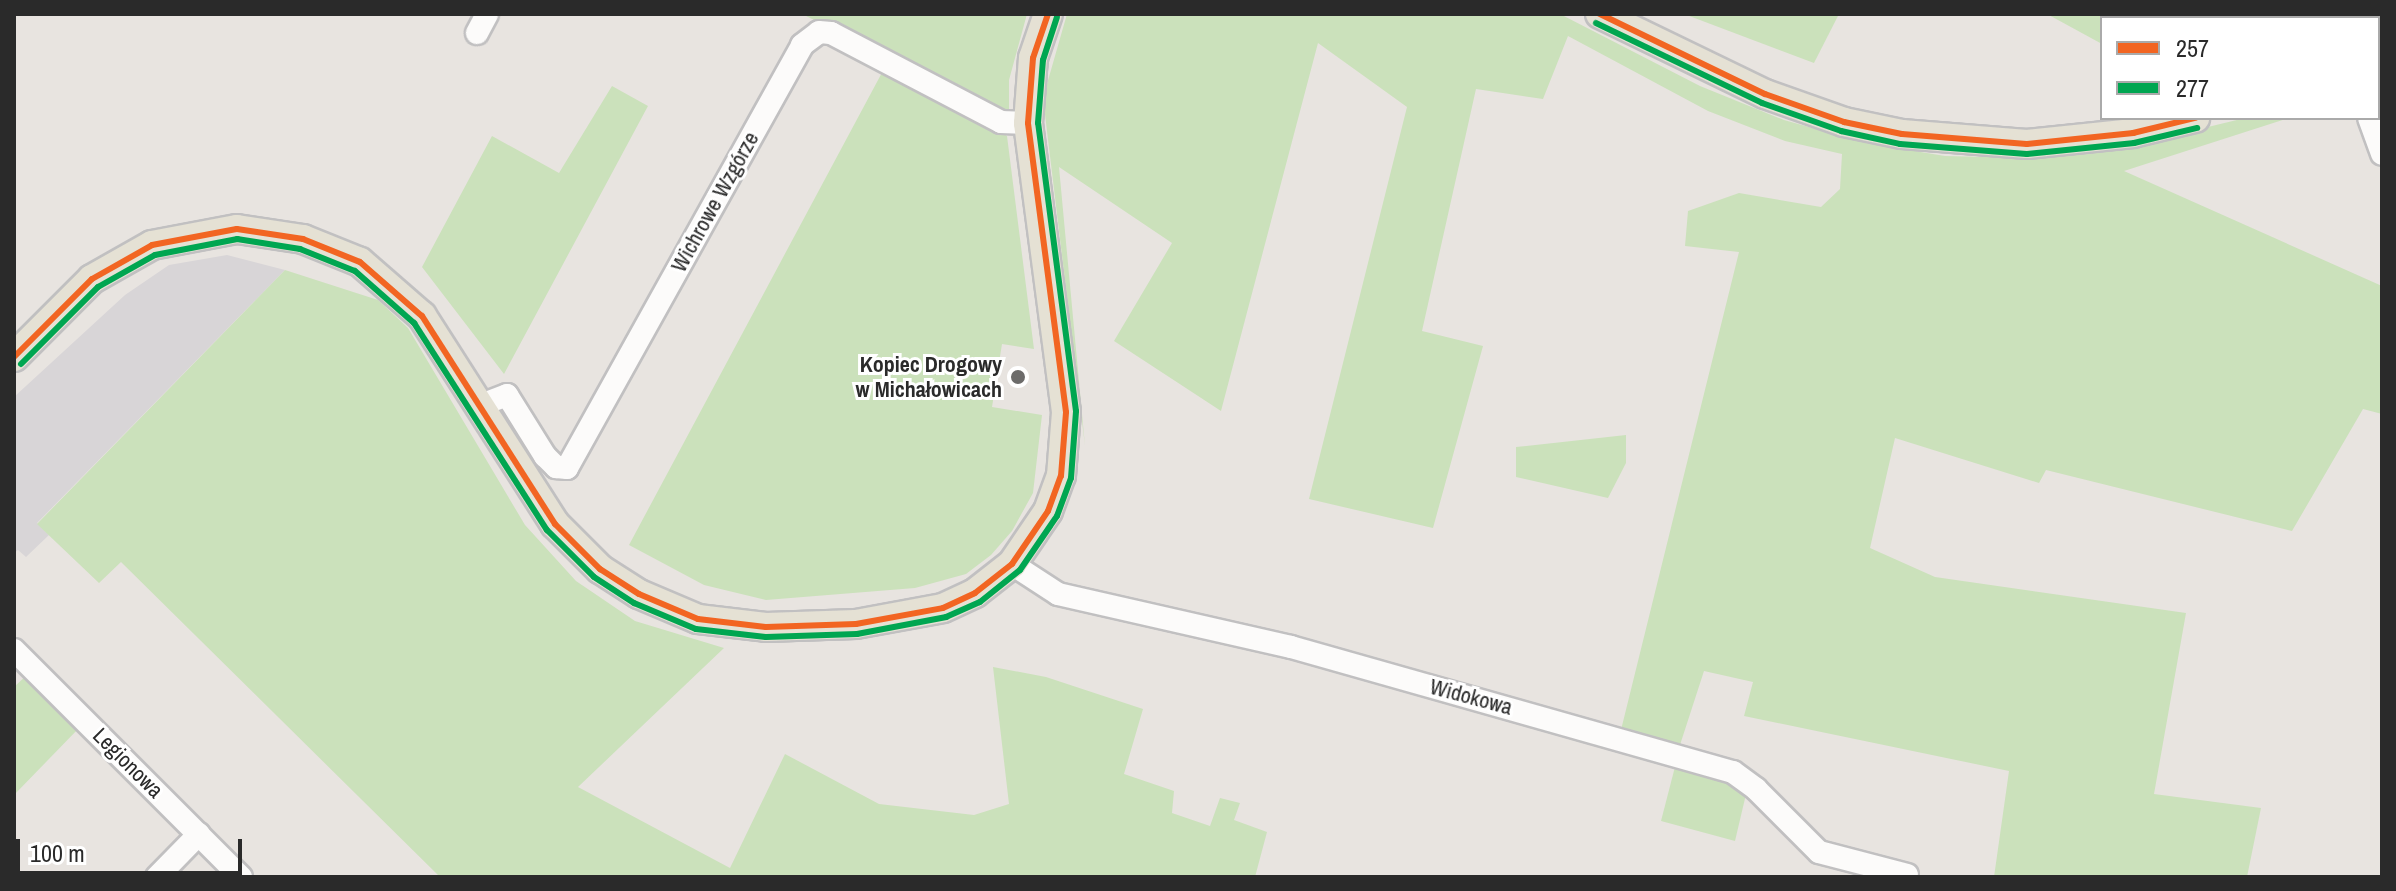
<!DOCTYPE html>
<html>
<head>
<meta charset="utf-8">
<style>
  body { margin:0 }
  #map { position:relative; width:2396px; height:891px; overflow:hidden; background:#e8e4e0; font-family:"Archivo Narrow",sans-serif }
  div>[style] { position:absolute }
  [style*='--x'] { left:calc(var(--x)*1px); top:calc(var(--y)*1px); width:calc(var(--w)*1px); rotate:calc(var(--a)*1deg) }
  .industrial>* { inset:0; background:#d8d5d7 }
  .green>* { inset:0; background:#cbe1bb }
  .roads { filter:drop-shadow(2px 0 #c1c0c1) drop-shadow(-2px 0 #c1c0c1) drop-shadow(0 2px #c1c0c1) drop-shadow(0 -2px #c1c0c1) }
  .minor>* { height:22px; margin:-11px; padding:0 11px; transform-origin:11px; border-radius:11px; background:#fcfbfa }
  .major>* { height:28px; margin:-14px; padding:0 14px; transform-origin:14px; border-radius:14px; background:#e5e1d4 }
  .bus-1>* { height:6px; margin:-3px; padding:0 3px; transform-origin:3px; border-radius:3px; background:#f26522 }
  .bus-2>* { height:6px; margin:-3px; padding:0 3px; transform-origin:3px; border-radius:3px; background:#00a651 }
  .dots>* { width:22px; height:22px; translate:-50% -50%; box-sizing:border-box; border:4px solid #fff; border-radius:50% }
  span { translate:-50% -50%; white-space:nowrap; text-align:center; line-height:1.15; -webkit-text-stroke:6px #fff; paint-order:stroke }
  .street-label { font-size:22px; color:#2a2a2a }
  .poi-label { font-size:22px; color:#2a2a2a; font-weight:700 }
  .right { translate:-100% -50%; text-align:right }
  .frame { position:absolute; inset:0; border:16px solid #2a2a2a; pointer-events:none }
  .legend { position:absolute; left:2100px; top:16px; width:280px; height:104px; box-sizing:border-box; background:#fff; border:2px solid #aaa; margin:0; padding:10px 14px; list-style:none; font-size:24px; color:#2a2a2a }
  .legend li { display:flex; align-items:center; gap:16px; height:40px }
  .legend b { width:40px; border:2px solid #aaa }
  .scale { position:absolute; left:16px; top:839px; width:226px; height:36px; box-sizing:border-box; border:4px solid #2a2a2a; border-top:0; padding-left:10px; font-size:24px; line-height:28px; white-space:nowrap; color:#2a2a2a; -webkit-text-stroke:6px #fff; paint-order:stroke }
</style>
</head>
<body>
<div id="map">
  <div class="industrial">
    <i style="clip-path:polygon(227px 255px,285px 270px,37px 523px,49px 535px,26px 557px,18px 550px,14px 553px,14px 397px,125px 295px,169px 265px)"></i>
  </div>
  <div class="green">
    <i style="clip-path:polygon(802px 14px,1027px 14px,1009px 80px,1009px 117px)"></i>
    <i style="clip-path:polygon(1067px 14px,1560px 14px,1700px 86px,1784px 120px,1866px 143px,1945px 156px,2034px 158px,2105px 152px,2245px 118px,2289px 118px,2124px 171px,2382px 286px,2382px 414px,2363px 409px,2292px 531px,2046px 470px,2039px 483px,1895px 438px,1870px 548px,1935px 577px,2186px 613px,2154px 794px,2261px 808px,2247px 877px,1994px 877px,2009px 771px,1744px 716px,1753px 682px,1704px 671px,1679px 748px,1621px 730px,1739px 252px,1685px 246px,1688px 211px,1739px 193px,1821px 207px,1840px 189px,1842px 154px,1785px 141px,1708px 111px,1568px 36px,1543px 99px,1476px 89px,1422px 331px,1483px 346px,1433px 528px,1309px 499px,1407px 107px,1318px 43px,1221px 411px,1114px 341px,1172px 243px,1059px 167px,1085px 446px,1043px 98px)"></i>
    <i style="clip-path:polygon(1684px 14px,1839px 14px,1814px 63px)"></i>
    <i style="clip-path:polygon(2047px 14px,2175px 14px,2182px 18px,2102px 18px,2102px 44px)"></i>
    <i style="clip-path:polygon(885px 67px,1007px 136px,1034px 349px,1002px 344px,992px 407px,1042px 415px,1033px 493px,1012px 531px,991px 555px,966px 574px,915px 588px,766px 600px,704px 585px,629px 545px)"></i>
    <i style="clip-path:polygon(612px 86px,648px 106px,504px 374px,422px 267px,492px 136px,559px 173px)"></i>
    <i style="clip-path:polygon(285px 270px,378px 300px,408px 328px,525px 525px,576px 581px,635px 621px,724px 648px,578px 787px,730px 868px,785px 754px,879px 804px,974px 815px,1009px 804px,993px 667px,1046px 677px,1143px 709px,1124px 774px,1174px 791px,1172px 813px,1210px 826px,1220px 798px,1240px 803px,1234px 820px,1267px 832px,1255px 877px,440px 877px,121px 562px,99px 583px,37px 524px)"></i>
    <i style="clip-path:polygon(1626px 435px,1626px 463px,1608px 498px,1516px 477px,1516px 447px)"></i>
    <i style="clip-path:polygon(28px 674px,81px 726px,14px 795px,14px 687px)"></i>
    <i style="clip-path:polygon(1677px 759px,1747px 790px,1735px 841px,1661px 821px)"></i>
  </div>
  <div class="roads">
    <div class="minor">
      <i style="--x:2312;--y:14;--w:9;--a:27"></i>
      <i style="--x:477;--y:33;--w:21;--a:-62"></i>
      <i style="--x:2369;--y:118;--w:38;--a:70"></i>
      <i style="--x:481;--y:405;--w:28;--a:-21"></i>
      <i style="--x:507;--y:395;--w:72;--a:58.1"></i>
      <i style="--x:545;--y:456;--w:16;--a:45"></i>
      <i style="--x:556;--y:467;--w:11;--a:5"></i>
      <i style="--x:567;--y:468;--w:484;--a:-60.9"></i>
      <i style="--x:802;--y:45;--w:21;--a:-37"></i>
      <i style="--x:819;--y:32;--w:12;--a:5"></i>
      <i style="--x:831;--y:33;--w:192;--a:27.6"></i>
      <i style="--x:1001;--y:122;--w:27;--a:2"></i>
      <i style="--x:1012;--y:564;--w:55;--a:33.1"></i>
      <i style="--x:1058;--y:594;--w:239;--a:12.8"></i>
      <i style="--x:1291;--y:647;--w:459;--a:15.8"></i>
      <i style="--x:1733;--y:772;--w:29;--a:36"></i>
      <i style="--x:1756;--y:789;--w:89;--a:45"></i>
      <i style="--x:1819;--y:852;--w:91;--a:14.6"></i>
      <i style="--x:14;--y:650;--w:321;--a:45"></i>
      <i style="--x:157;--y:877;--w:60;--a:-45.7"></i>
    </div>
    <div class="major">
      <i style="--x:1600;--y:14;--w:183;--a:25.9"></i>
      <i style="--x:1765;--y:94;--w:84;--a:19.5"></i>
      <i style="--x:1844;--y:122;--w:59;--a:11.7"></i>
      <i style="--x:1902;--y:134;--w:125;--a:4.6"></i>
      <i style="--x:2027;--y:144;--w:107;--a:-5.9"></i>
      <i style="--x:2133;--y:133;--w:64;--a:-13.6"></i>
      <i style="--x:2378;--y:55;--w:4;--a:-14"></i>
      <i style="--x:14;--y:357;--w:110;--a:-45"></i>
      <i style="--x:92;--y:279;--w:69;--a:-29.5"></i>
      <i style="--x:152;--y:245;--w:86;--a:-10.7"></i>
      <i style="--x:237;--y:229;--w:67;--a:8.6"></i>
      <i style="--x:303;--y:239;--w:61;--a:22"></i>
      <i style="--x:360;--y:262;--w:82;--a:41.1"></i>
      <i style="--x:422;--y:316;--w:247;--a:57.4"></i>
      <i style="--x:555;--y:524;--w:64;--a:45"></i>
      <i style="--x:600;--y:569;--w:46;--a:32.7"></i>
      <i style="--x:639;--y:594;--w:64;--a:23"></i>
      <i style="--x:698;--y:619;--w:68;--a:6.7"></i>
      <i style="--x:766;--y:627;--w:90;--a:-1.9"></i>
      <i style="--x:856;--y:624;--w:88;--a:-10.4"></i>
      <i style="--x:943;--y:608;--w:35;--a:-25"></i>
      <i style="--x:975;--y:593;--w:47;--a:-38.1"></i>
      <i style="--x:1012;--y:564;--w:64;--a:-55.8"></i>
      <i style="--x:1048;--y:511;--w:37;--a:-70"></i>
      <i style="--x:1061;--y:476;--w:64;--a:-85.5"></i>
      <i style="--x:1066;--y:412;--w:291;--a:-97.5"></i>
      <i style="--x:1028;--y:123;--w:65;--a:-85.6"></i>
      <i style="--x:1033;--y:58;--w:46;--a:-71.2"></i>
    </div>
  </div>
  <div class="bus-1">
    <i style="--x:1600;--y:14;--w:183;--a:25.9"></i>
    <i style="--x:1765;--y:94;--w:84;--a:19.5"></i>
    <i style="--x:1844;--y:122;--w:59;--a:11.7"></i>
    <i style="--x:1902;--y:134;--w:125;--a:4.6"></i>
    <i style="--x:2027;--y:144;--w:107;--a:-5.9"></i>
    <i style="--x:2133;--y:133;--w:64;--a:-13.6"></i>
    <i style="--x:14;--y:357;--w:110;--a:-45"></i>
    <i style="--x:92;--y:279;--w:69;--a:-29.5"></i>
    <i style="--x:152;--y:245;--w:86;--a:-10.7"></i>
    <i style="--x:237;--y:229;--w:67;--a:8.6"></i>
    <i style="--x:303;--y:239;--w:61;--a:22"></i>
    <i style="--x:360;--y:262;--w:82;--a:41.1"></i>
    <i style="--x:422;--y:316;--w:247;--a:57.4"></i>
    <i style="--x:555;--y:524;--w:64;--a:45"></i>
    <i style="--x:600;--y:569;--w:46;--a:32.7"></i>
    <i style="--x:639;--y:594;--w:64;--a:23"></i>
    <i style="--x:698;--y:619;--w:68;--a:6.7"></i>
    <i style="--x:766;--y:627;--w:90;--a:-1.9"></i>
    <i style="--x:856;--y:624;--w:88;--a:-10.4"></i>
    <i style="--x:943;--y:608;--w:35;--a:-25"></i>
    <i style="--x:975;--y:593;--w:47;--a:-38.1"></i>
    <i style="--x:1012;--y:564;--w:64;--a:-55.8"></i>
    <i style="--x:1048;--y:511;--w:37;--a:-70"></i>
    <i style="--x:1061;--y:476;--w:64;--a:-85.5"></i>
    <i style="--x:1066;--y:412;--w:291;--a:-97.5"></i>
    <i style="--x:1028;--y:123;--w:65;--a:-85.6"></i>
    <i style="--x:1033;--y:58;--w:46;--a:-71.2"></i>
  </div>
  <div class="bus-2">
    <i style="--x:1596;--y:23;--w:184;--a:25.7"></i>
    <i style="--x:1762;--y:103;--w:84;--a:19.5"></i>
    <i style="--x:1841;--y:131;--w:60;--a:12.4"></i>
    <i style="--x:1900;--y:144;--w:127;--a:4.5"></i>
    <i style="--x:2027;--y:154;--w:108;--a:-5.9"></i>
    <i style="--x:2134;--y:143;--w:65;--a:-13.4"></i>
    <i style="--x:21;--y:364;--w:109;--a:-45"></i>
    <i style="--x:98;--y:287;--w:65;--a:-29.3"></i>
    <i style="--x:155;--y:255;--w:84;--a:-11"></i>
    <i style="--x:237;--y:239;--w:64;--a:9"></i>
    <i style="--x:300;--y:249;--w:59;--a:21.8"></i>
    <i style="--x:355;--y:271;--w:79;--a:41.4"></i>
    <i style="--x:414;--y:323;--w:246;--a:57.3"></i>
    <i style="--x:547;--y:530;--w:66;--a:45"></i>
    <i style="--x:594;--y:577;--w:48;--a:33"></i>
    <i style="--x:634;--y:603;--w:67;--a:22.8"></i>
    <i style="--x:696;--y:629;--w:70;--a:6.5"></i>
    <i style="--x:766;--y:637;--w:91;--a:-1.9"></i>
    <i style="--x:857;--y:634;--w:91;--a:-10.8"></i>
    <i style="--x:946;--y:617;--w:37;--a:-24"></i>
    <i style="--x:980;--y:602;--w:51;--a:-38.7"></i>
    <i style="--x:1020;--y:570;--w:65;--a:-55.6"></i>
    <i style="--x:1057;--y:516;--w:40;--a:-69.8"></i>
    <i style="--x:1071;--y:478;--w:67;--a:-85.7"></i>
    <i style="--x:1076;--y:411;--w:290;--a:-97.5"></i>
    <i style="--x:1038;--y:123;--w:63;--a:-85.5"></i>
    <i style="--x:1043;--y:60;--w:45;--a:-72"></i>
  </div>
  <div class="dots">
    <i style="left:1018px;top:377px;background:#6c6b6a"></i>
  </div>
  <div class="street-label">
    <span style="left:715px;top:202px;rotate:-61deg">Wichrowe Wzgórze</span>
    <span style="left:1471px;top:697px;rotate:15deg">Widokowa</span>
    <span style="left:128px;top:763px;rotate:45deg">Legionowa</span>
  </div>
  <div class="poi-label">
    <span class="right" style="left:1002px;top:377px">Kopiec Drogowy<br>w Michałowicach</span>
  </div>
  <div class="frame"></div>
  <ul class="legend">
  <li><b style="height:10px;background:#f26522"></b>257</li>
  <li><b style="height:10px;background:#00a651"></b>277</li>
  </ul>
  <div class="scale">100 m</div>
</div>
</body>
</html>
